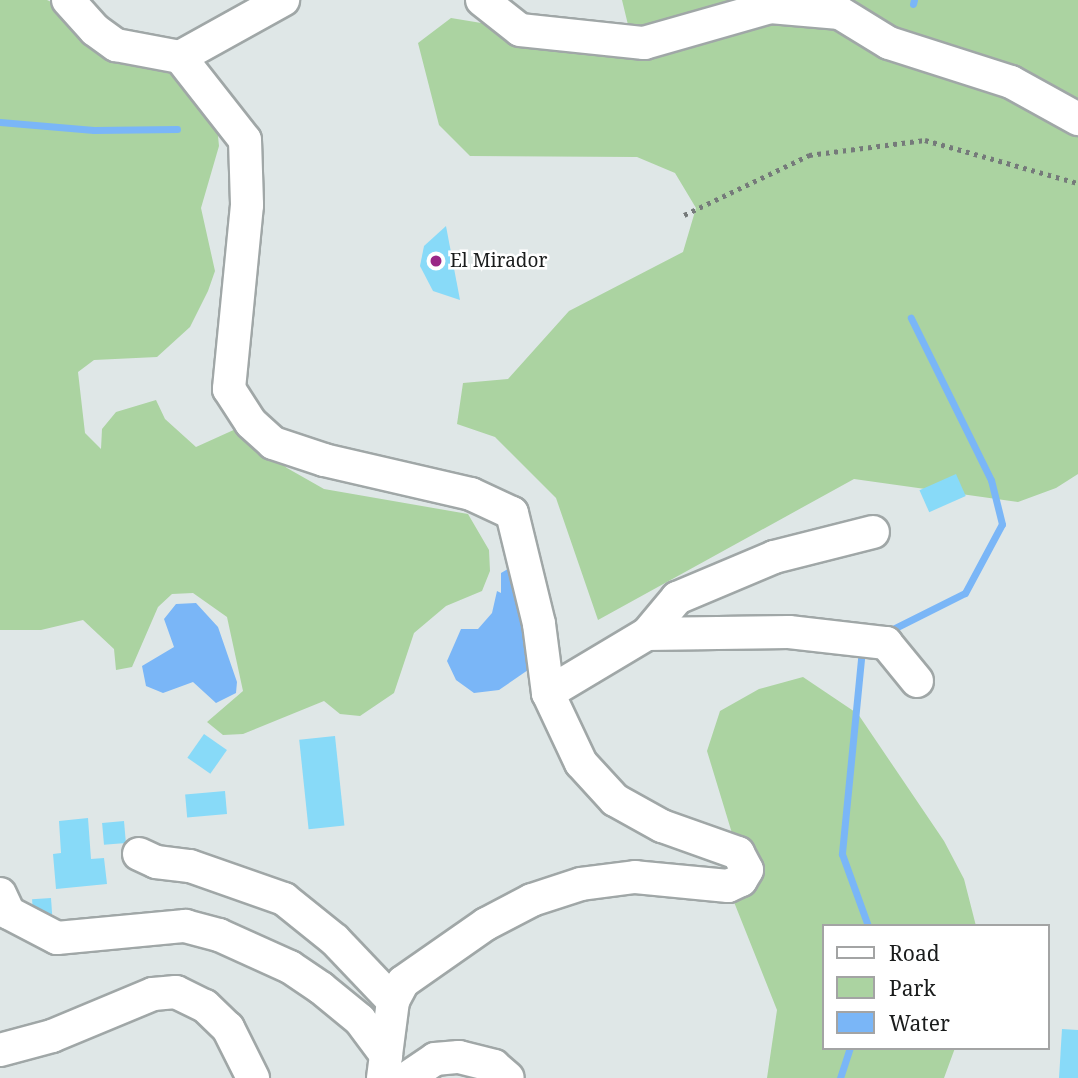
<!DOCTYPE html>
<html>
<head>
<meta charset="utf-8">
<style>
  body { margin:0 }
  #map { position:relative; width:1078px; height:1078px; overflow:hidden; background:#dfe7e7; font-family:"Noto Serif",serif }
  div>[style] { position:absolute }
  [style*='--x'] { left:calc(var(--x)*1px); top:calc(var(--y)*1px); width:calc(var(--w)*1px); rotate:calc(var(--a)*1deg) }
  .green>* { inset:0; background:#abd3a1 }
  .water>* { inset:0; background:#7ab6f7 }
  .stream>* { height:7px; margin:-3.5px; padding:0 3.5px; transform-origin:3.5px; border-radius:3.5px; background:#7ab6f7 }
  .building>* { inset:0; background:#88daf8; transform-origin:0 0 }
  .path>* { height:4.5px; margin-top:-2.25px; transform-origin:0; background:repeating-linear-gradient(90deg,#757a7a 0 3.5px,transparent 0 8.5px) }
  .roads { filter:drop-shadow(2px 0 #a0a7a7) drop-shadow(-2px 0 #a0a7a7) drop-shadow(0 2px #a0a7a7) drop-shadow(0 -2px #a0a7a7) }
  .minor>* { height:32px; margin:-16px; padding:0 16px; transform-origin:16px; border-radius:16px; background:#fff }
  .dots>* { width:19px; height:19px; translate:-50% -50%; box-sizing:border-box; border:4px solid #fff; border-radius:50% }
  span { translate:-50% -50%; white-space:nowrap; text-align:center; line-height:1.15; -webkit-text-stroke:5px #fff; paint-order:stroke }
  .poi-label { font-size:19px; color:#1a1c1c }
  .left { translate:0 -50%; text-align:left }
  .legend { position:absolute; left:822px; top:924px; width:228px; height:126px; box-sizing:border-box; background:#fff; border:2px solid #a3a4a4; margin:0; padding:9px 12px; list-style:none; font-size:21px; color:#1a1c1c }
  .legend li { display:flex; align-items:center; gap:14px; height:35px }
  .legend b { width:35px; border:2px solid #a3a4a4 }
</style>
</head>
<body>
<div id="map">
  <div class="green">
    <i style="clip-path:polygon(0 0,47px 0,60px 6px,104px 54px,169px 73px,215px 106px,219px 146px,201px 208px,215px 271px,208px 291px,190px 327px,157px 357px,94px 360px,78px 372px,85px 433px,101px 449px,102px 429px,116px 412px,156px 400px,165px 419px,196px 447px,238px 428px,287px 468px,324px 489px,468px 514px,489px 550px,490px 571px,482px 591px,446px 606px,414px 633px,394px 693px,360px 716px,340px 714px,324px 701px,243px 734px,223px 735px,207px 722px,243px 691px,227px 617px,193px 593px,172px 594px,158px 607px,132px 667px,116px 670px,114px 649px,83px 620px,41px 630px,0 630px)"></i>
    <i style="clip-path:polygon(622px 0,1078px 0,1078px 474px,1056px 488px,1018px 502px,854px 479px,598px 620px,556px 498px,495px 437px,457px 424px,463px 383px,508px 379px,569px 311px,683px 252px,696px 208px,675px 173px,637px 157px,470px 156px,439px 125px,418px 43px,451px 18px,583px 40px,629px 29px)"></i>
    <i style="clip-path:polygon(803px 677px,858px 714px,944px 841px,964px 879px,976px 926px,824px 926px,824px 1048px,955px 1048px,944px 1078px,767px 1078px,777px 1010px,728px 887px,738px 853px,707px 751px,720px 711px,759px 689px)"></i>
  </div>
  <div class="water">
    <i style="clip-path:polygon(520px 562px,532px 645px,528px 670px,499px 690px,474px 693px,456px 680px,447px 661px,461px 629px,478px 629px,492px 613px,497px 591px,501px 593px,501px 573px)"></i>
    <i style="clip-path:polygon(196px 603px,218px 627px,237px 682px,236px 693px,216px 703px,193px 682px,163px 693px,146px 686px,142px 666px,174px 647px,164px 619px,176px 604px)"></i>
  </div>
  <div class="stream">
    <i style="--x:913;--y:4;--w:4;--a:-76"></i>
    <i style="--x:0;--y:122;--w:94;--a:4.9"></i>
    <i style="--x:94;--y:130;--w:83;--a:-0.7"></i>
    <i style="--x:885;--y:633;--w:89;--a:-26.6"></i>
    <i style="--x:965;--y:593;--w:78;--a:-61.8"></i>
    <i style="--x:1002;--y:524;--w:45;--a:-104"></i>
    <i style="--x:991;--y:480;--w:181;--a:-116.3"></i>
    <i style="--x:862;--y:649;--w:206;--a:95.6"></i>
    <i style="--x:842;--y:854;--w:77;--a:70.1"></i>
    <i style="--x:840;--y:1078;--w:32;--a:-72"></i>
  </div>
  <div class="building">
    <i style="clip-path:polygon(446px 226px,460px 300px,433px 291px,420px 266px,424px 246px)"></i>
    <i style="left:956px;top:474px;width:24px;height:40px;rotate:66deg"></i>
    <i style="left:204px;top:734px;width:28px;height:29px;rotate:35deg"></i>
    <i style="left:335px;top:736px;width:90px;height:36px;rotate:84deg"></i>
    <i style="left:225px;top:791px;width:23px;height:40px;rotate:85deg"></i>
    <i style="clip-path:polygon(88px 818px,91px 859px,104px 858px,107px 884px,56px 889px,53px 854px,61px 853px,59px 821px)"></i>
    <i style="left:124px;top:821px;width:22px;height:22px;rotate:85deg"></i>
    <i style="left:51px;top:898px;width:16px;height:19px;rotate:86deg"></i>
    <i style="clip-path:polygon(1062px 1029px,1078px 1030px,1078px 1078px,1059px 1078px)"></i>
  </div>
  <div class="path">
    <i style="--x:684;--y:215;--w:139;--a:-25.6"></i>
    <i style="--x:809;--y:155;--w:117;--a:-7.4"></i>
    <i style="--x:925;--y:140;--w:159;--a:15.7"></i>
  </div>
  <div class="roads">
    <div class="minor">
      <i style="--x:68;--y:0;--w:40;--a:48"></i>
      <i style="--x:95;--y:30;--w:26;--a:36"></i>
      <i style="--x:116;--y:45;--w:65;--a:10.6"></i>
      <i style="--x:180;--y:57;--w:118;--a:-29"></i>
      <i style="--x:482;--y:0;--w:48;--a:38.3"></i>
      <i style="--x:520;--y:30;--w:125;--a:6"></i>
      <i style="--x:644;--y:43;--w:131;--a:-15.9"></i>
      <i style="--x:770;--y:7;--w:70;--a:4.9"></i>
      <i style="--x:840;--y:13;--w:57;--a:31.5"></i>
      <i style="--x:889;--y:43;--w:128;--a:17.7"></i>
      <i style="--x:1011;--y:82;--w:77;--a:28.9"></i>
      <i style="--x:180;--y:57;--w:105;--a:51.9"></i>
      <i style="--x:245;--y:140;--w:65;--a:88.2"></i>
      <i style="--x:247;--y:205;--w:185;--a:95.6"></i>
      <i style="--x:229;--y:389;--w:40;--a:57.1"></i>
      <i style="--x:251;--y:423;--w:30;--a:42"></i>
      <i style="--x:273;--y:443;--w:54;--a:18.4"></i>
      <i style="--x:324;--y:460;--w:151;--a:13"></i>
      <i style="--x:471;--y:494;--w:45;--a:24.9"></i>
      <i style="--x:512;--y:513;--w:114;--a:76.3"></i>
      <i style="--x:539;--y:624;--w:70;--a:82.6"></i>
      <i style="--x:548;--y:693;--w:77;--a:64.8"></i>
      <i style="--x:581;--y:763;--w:50;--a:47.4"></i>
      <i style="--x:615;--y:800;--w:54;--a:29"></i>
      <i style="--x:662;--y:826;--w:81;--a:19.6"></i>
      <i style="--x:738;--y:853;--w:19;--a:62"></i>
      <i style="--x:747;--y:870;--w:12;--a:121"></i>
      <i style="--x:741;--y:880;--w:14;--a:155"></i>
      <i style="--x:728;--y:886;--w:93;--a:-174.5"></i>
      <i style="--x:635;--y:877;--w:54;--a:172.6"></i>
      <i style="--x:581;--y:884;--w:52;--a:161.9"></i>
      <i style="--x:532;--y:900;--w:52;--a:152.4"></i>
      <i style="--x:486;--y:924;--w:101;--a:145.1"></i>
      <i style="--x:403;--y:982;--w:21;--a:118"></i>
      <i style="--x:393;--y:1001;--w:78;--a:97.4"></i>
      <i style="--x:647;--y:634;--w:142;--a:-0.8"></i>
      <i style="--x:789;--y:632;--w:98;--a:6.5"></i>
      <i style="--x:886;--y:643;--w:49;--a:50.8"></i>
      <i style="--x:548;--y:693;--w:115;--a:-30.8"></i>
      <i style="--x:647;--y:634;--w:47;--a:-50.2"></i>
      <i style="--x:677;--y:598;--w:105;--a:-22.9"></i>
      <i style="--x:774;--y:557;--w:102;--a:-14.2"></i>
      <i style="--x:139;--y:854;--w:19;--a:25"></i>
      <i style="--x:156;--y:862;--w:34;--a:7"></i>
      <i style="--x:190;--y:866;--w:100;--a:19.3"></i>
      <i style="--x:284;--y:899;--w:65;--a:38.8"></i>
      <i style="--x:335;--y:940;--w:84;--a:46.4"></i>
      <i style="--x:0;--y:894;--w:21;--a:65"></i>
      <i style="--x:9;--y:913;--w:54;--a:27.5"></i>
      <i style="--x:57;--y:938;--w:129;--a:-5.4"></i>
      <i style="--x:185;--y:926;--w:35;--a:15"></i>
      <i style="--x:219;--y:935;--w:78;--a:24.3"></i>
      <i style="--x:290;--y:967;--w:37;--a:34"></i>
      <i style="--x:321;--y:988;--w:50;--a:39.4"></i>
      <i style="--x:360;--y:1020;--w:44;--a:53.4"></i>
      <i style="--x:0;--y:1050;--w:54;--a:-15.1"></i>
      <i style="--x:52;--y:1036;--w:109;--a:-22.6"></i>
      <i style="--x:153;--y:994;--w:23;--a:-5"></i>
      <i style="--x:176;--y:992;--w:32;--a:26"></i>
      <i style="--x:205;--y:1006;--w:32;--a:44"></i>
      <i style="--x:228;--y:1028;--w:56;--a:63.4"></i>
      <i style="--x:407;--y:1078;--w:34;--a:-34"></i>
      <i style="--x:435;--y:1059;--w:24;--a:-5"></i>
      <i style="--x:459;--y:1057;--w:36;--a:14"></i>
      <i style="--x:494;--y:1066;--w:18;--a:41"></i>
    </div>
  </div>
  <div class="dots">
    <i style="left:436px;top:261px;background:#992786"></i>
  </div>
  <div class="poi-label">
    <span class="left" style="left:450px;top:261px">El Mirador</span>
  </div>
  <ul class="legend">
  <li><b style="height:9px;background:#fff"></b>Road</li>
  <li><b style="height:19px;background:#abd3a1"></b>Park</li>
  <li><b style="height:19px;background:#7ab6f7"></b>Water</li>
  </ul>
</div>
</body>
</html>
